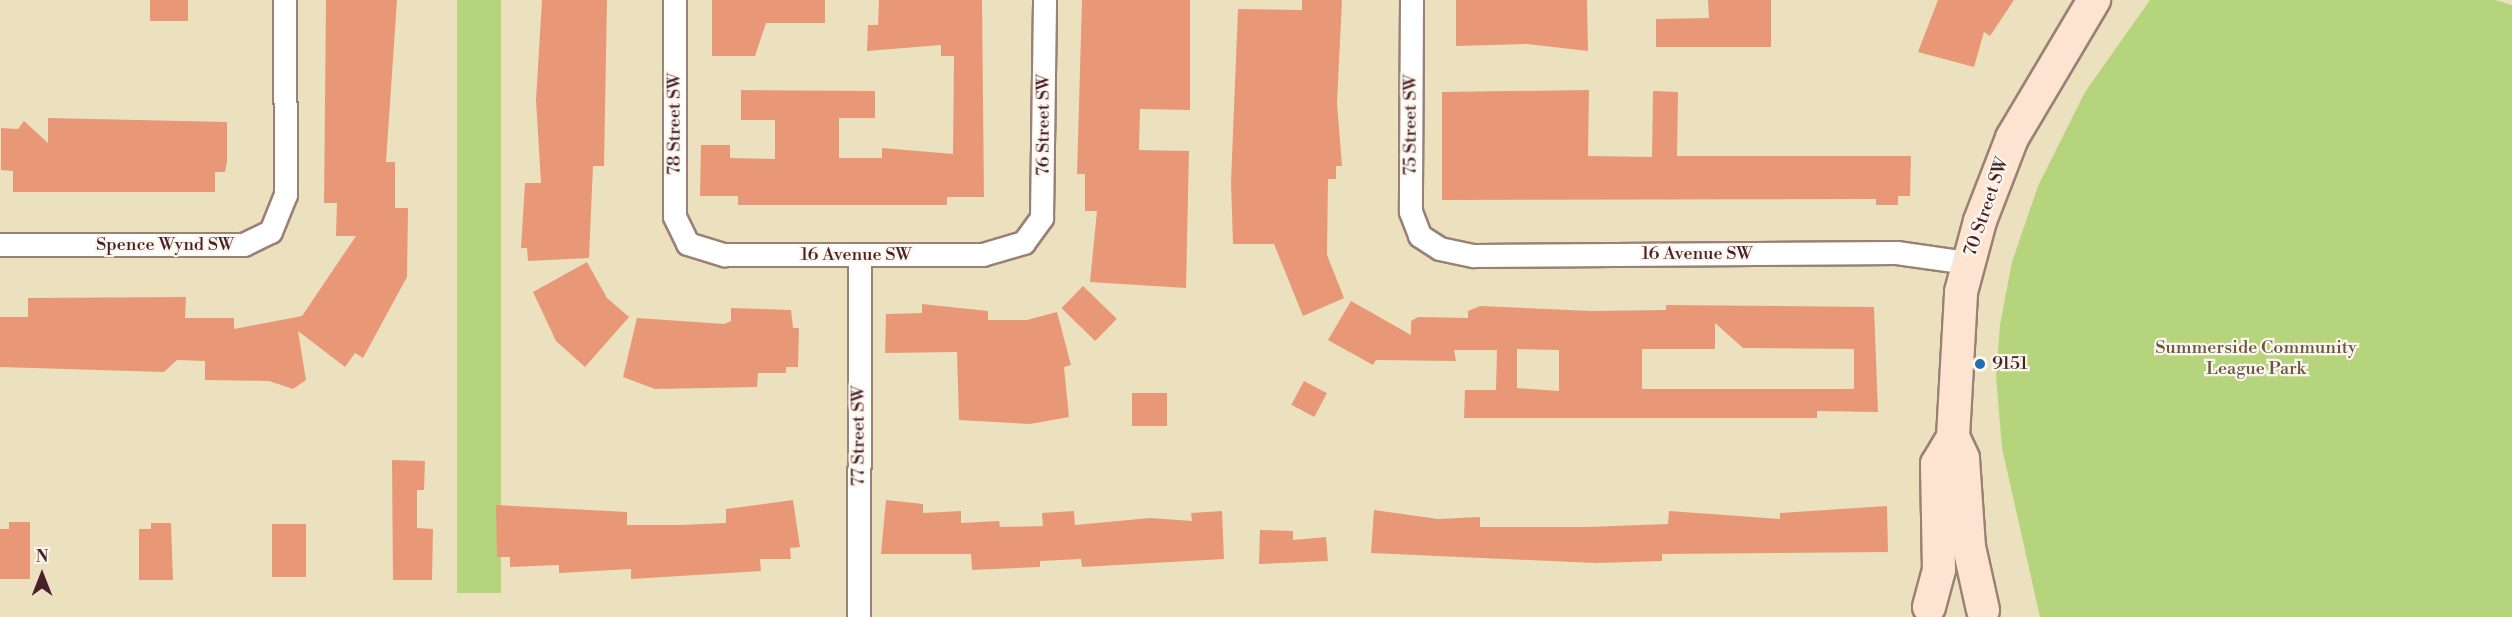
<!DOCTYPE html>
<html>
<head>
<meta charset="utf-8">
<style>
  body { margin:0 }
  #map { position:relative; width:2512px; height:617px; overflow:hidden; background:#ece1bf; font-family:"Libre Bodoni",serif }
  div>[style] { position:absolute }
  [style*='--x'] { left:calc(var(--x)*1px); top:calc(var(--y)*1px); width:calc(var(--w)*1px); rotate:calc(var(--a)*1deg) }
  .green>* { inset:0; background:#b5d47c; transform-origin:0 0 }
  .building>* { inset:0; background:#e89876; transform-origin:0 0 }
  .roads { filter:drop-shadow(2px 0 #9b8075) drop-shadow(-2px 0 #9b8075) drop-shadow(0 2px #9b8075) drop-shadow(0 -2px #9b8075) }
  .street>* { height:22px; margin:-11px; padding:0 11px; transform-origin:11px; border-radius:11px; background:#fff }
  .secondary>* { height:32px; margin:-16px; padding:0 16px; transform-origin:16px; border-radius:16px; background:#fde4d1 }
  .dots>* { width:16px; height:16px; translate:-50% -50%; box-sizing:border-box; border:3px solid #fbf7ec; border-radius:50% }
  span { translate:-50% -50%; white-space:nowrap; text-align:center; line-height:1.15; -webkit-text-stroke:4.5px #fbf7ec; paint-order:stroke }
  .street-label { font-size:18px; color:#4a1f2b }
  .park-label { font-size:18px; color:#6a5543 }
  .poi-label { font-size:18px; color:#4a1f2b }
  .left { translate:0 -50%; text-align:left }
  .north { position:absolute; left:12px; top:545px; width:60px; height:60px; -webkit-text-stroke:4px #fbf7ec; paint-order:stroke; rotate:0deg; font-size:16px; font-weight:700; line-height:24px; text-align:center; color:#4a1f2b }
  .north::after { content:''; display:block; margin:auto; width:21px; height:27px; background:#4a1f2b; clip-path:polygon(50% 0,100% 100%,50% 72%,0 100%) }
</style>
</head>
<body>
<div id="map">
  <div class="green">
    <i style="left:457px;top:0;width:44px;height:593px"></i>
    <i style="clip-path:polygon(2150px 0,2495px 0,2512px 5px,2512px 617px,2040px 617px,2002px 448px,1996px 376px,2000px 325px,2012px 262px,2038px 186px,2085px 92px)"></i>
  </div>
  <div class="building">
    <i style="left:150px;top:0;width:38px;height:21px"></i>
    <i style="clip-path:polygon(326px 0,397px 0,386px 162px,395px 162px,395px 208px,408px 208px,407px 277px,363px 358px,355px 353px,345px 367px,298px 331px,306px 380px,293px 389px,269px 381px,205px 380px,205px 361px,177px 360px,164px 372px,0 367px,0 317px,28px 317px,28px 298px,186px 297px,185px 318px,234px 318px,234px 329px,302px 316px,356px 236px,336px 236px,337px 203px,324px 203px)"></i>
    <i style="clip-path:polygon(542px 0,607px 0,604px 166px,593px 166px,589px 258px,528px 261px,527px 248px,521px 248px,525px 183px,541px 183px,536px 100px)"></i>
    <i style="clip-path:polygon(712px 0,825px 0,825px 23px,766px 23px,755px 56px,712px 56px)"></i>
    <i style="clip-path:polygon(879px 0,982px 0,984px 197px,947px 197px,947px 205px,738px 205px,738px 196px,700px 196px,701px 145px,730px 145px,730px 158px,775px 159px,775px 120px,741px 120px,741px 90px,875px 91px,875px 118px,839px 118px,839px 158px,882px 158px,882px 148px,953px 154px,954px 56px,941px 56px,941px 45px,867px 51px,868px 25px,878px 25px)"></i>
    <i style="clip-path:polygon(1082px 0,1190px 0,1190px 110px,1140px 109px,1139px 150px,1189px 151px,1186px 288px,1090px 282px,1097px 211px,1085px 211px,1085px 174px,1077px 174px)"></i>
    <i style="clip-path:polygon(1302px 0,1342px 0,1337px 103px,1342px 166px,1336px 166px,1336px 179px,1328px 179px,1327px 255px,1344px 298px,1303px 316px,1274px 244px,1233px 244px,1231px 182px,1238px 9px,1302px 10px)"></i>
    <i style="clip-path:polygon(1456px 0,1587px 0,1588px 51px,1527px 44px,1456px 46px)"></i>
    <i style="clip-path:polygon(1708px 0,1771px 0,1771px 47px,1656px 47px,1656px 19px,1709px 18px)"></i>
    <i style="clip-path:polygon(1938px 0,2014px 0,1990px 36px,1984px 32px,1974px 67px,1918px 52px)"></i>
    <i style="clip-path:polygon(1589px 90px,1588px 156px,1652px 157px,1653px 91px,1678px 92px,1677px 156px,1911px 156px,1910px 196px,1898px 196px,1898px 205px,1876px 205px,1876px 199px,1442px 200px,1442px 92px)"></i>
    <i style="clip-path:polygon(48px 118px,227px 122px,227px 162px,225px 172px,215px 172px,215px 192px,13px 192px,13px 171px,1px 170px,1px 128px,18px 129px,24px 121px,48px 143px)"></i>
    <i style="clip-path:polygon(587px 262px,607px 298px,629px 317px,585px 367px,556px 341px,533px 292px)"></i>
    <i style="left:1083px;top:286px;width:47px;height:31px;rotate:44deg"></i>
    <i style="clip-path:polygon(evenodd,1351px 301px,1411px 335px,1411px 321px,1418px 317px,1468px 318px,1468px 311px,1480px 306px,1591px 311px,1666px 310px,1666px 305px,1874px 307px,1878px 412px,1817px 411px,1817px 418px,1464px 418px,1465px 390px,1496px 390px,1497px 350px,1454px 350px,1456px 361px,1376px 360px,1373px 365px,1328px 340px,1351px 301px,1715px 323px,1743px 348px,1854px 349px,1854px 389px,1642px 389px,1642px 349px,1715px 349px,1715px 323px,1351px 301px,1517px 349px,1559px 350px,1559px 391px,1517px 388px,1517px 349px)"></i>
    <i style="clip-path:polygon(922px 304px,988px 311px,988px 320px,1027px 320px,1057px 312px,1071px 365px,1064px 367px,1069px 417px,1030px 424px,959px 420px,957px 352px,885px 353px,886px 314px,922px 313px)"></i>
    <i style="clip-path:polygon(731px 308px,791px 310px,793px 328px,799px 328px,798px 367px,786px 367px,786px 373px,758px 373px,757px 387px,655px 389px,623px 377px,637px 318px,724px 324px,731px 321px)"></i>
    <i style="left:1304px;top:381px;width:26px;height:27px;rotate:28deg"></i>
    <i style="left:1132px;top:393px;width:35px;height:33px"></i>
    <i style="clip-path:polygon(392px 460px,425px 461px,424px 490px,417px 490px,417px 528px,433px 529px,432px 580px,393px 580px)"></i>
    <i style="clip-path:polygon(793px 500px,800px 547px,790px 548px,791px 559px,760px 559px,761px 571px,631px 579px,631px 569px,559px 573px,559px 565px,510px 567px,510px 557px,497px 557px,496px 505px,627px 512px,627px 525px,681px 525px,726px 523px,726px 509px)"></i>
    <i style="clip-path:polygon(886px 500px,923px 504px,923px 513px,961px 511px,961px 523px,999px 521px,1000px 527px,1043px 526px,1042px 513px,1074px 511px,1075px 525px,1150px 518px,1192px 521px,1191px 513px,1222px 511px,1224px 559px,1082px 567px,1081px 559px,1040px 561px,1040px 567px,972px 570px,971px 554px,881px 554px)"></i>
    <i style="clip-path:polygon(1887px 506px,1888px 552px,1662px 554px,1662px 561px,1596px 563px,1371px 553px,1374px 510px,1438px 519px,1480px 517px,1480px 527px,1587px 527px,1668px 524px,1669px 511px,1780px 519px,1780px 513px)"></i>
    <i style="clip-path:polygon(9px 522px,30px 522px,30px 579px,0 579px,0 529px,9px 529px)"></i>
    <i style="clip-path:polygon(151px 523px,171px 523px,173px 580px,139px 580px,139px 529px,151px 529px)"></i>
    <i style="left:272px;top:524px;width:34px;height:53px"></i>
    <i style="clip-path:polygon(1260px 530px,1293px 531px,1293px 540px,1326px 537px,1328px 561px,1259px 564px)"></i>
  </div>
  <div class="roads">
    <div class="street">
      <i style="--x:675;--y:0;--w:217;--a:90"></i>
      <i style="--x:675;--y:217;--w:30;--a:64"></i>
      <i style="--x:688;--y:244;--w:39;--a:17"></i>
      <i style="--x:725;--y:255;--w:258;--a:0"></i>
      <i style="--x:983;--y:255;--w:43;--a:-16.3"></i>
      <i style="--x:1024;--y:243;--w:31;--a:-54"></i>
      <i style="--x:1042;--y:218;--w:218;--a:-89.2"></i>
      <i style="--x:1412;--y:0;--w:212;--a:90.3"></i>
      <i style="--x:1411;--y:212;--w:26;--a:69"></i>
      <i style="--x:1420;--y:236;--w:24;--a:33"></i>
      <i style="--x:1440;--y:249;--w:35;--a:12"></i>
      <i style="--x:1474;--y:256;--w:423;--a:-0.4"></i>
      <i style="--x:1897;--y:253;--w:72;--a:8"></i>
      <i style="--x:0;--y:245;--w:244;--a:0"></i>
      <i style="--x:244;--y:245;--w:30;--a:-26"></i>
      <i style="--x:271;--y:232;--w:40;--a:-68"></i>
      <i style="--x:286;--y:195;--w:195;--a:-90.3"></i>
      <i style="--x:859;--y:617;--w:362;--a:-89.8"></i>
    </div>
    <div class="secondary">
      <i style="--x:1929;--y:607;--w:38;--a:-75"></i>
      <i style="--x:1939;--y:570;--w:106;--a:-91.1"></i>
      <i style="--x:1937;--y:464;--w:31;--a:-59"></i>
      <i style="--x:1983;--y:610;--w:65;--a:-102.5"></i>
      <i style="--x:1969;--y:547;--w:89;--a:-93.9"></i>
      <i style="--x:1963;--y:458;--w:23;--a:-115"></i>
      <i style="--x:1953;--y:437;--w:145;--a:-86.8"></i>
      <i style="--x:1961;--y:292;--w:73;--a:-75"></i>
      <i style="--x:1980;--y:221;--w:89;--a:-68.9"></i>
      <i style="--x:2012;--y:138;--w:161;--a:-59.3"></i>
    </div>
  </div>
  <div class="dots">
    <i style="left:1980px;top:364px;background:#1f6fb2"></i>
  </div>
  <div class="street-label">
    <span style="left:675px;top:124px;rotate:-90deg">78 Street SW</span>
    <span style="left:1044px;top:125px;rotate:-90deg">76 Street SW</span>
    <span style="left:1411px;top:125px;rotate:-90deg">75 Street SW</span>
    <span style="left:1987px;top:207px;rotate:-71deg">70 Street SW</span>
    <span style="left:165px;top:245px">Spence Wynd SW</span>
    <span style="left:1697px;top:254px">16 Avenue SW</span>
    <span style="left:856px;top:255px">16 Avenue SW</span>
    <span style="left:859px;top:436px;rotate:-90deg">77 Street SW</span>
  </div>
  <div class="park-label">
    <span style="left:2256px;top:359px">Summerside Community<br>League Park</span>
  </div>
  <div class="poi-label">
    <span class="left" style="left:1992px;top:364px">9151</span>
  </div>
  <div class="north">N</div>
</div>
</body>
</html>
